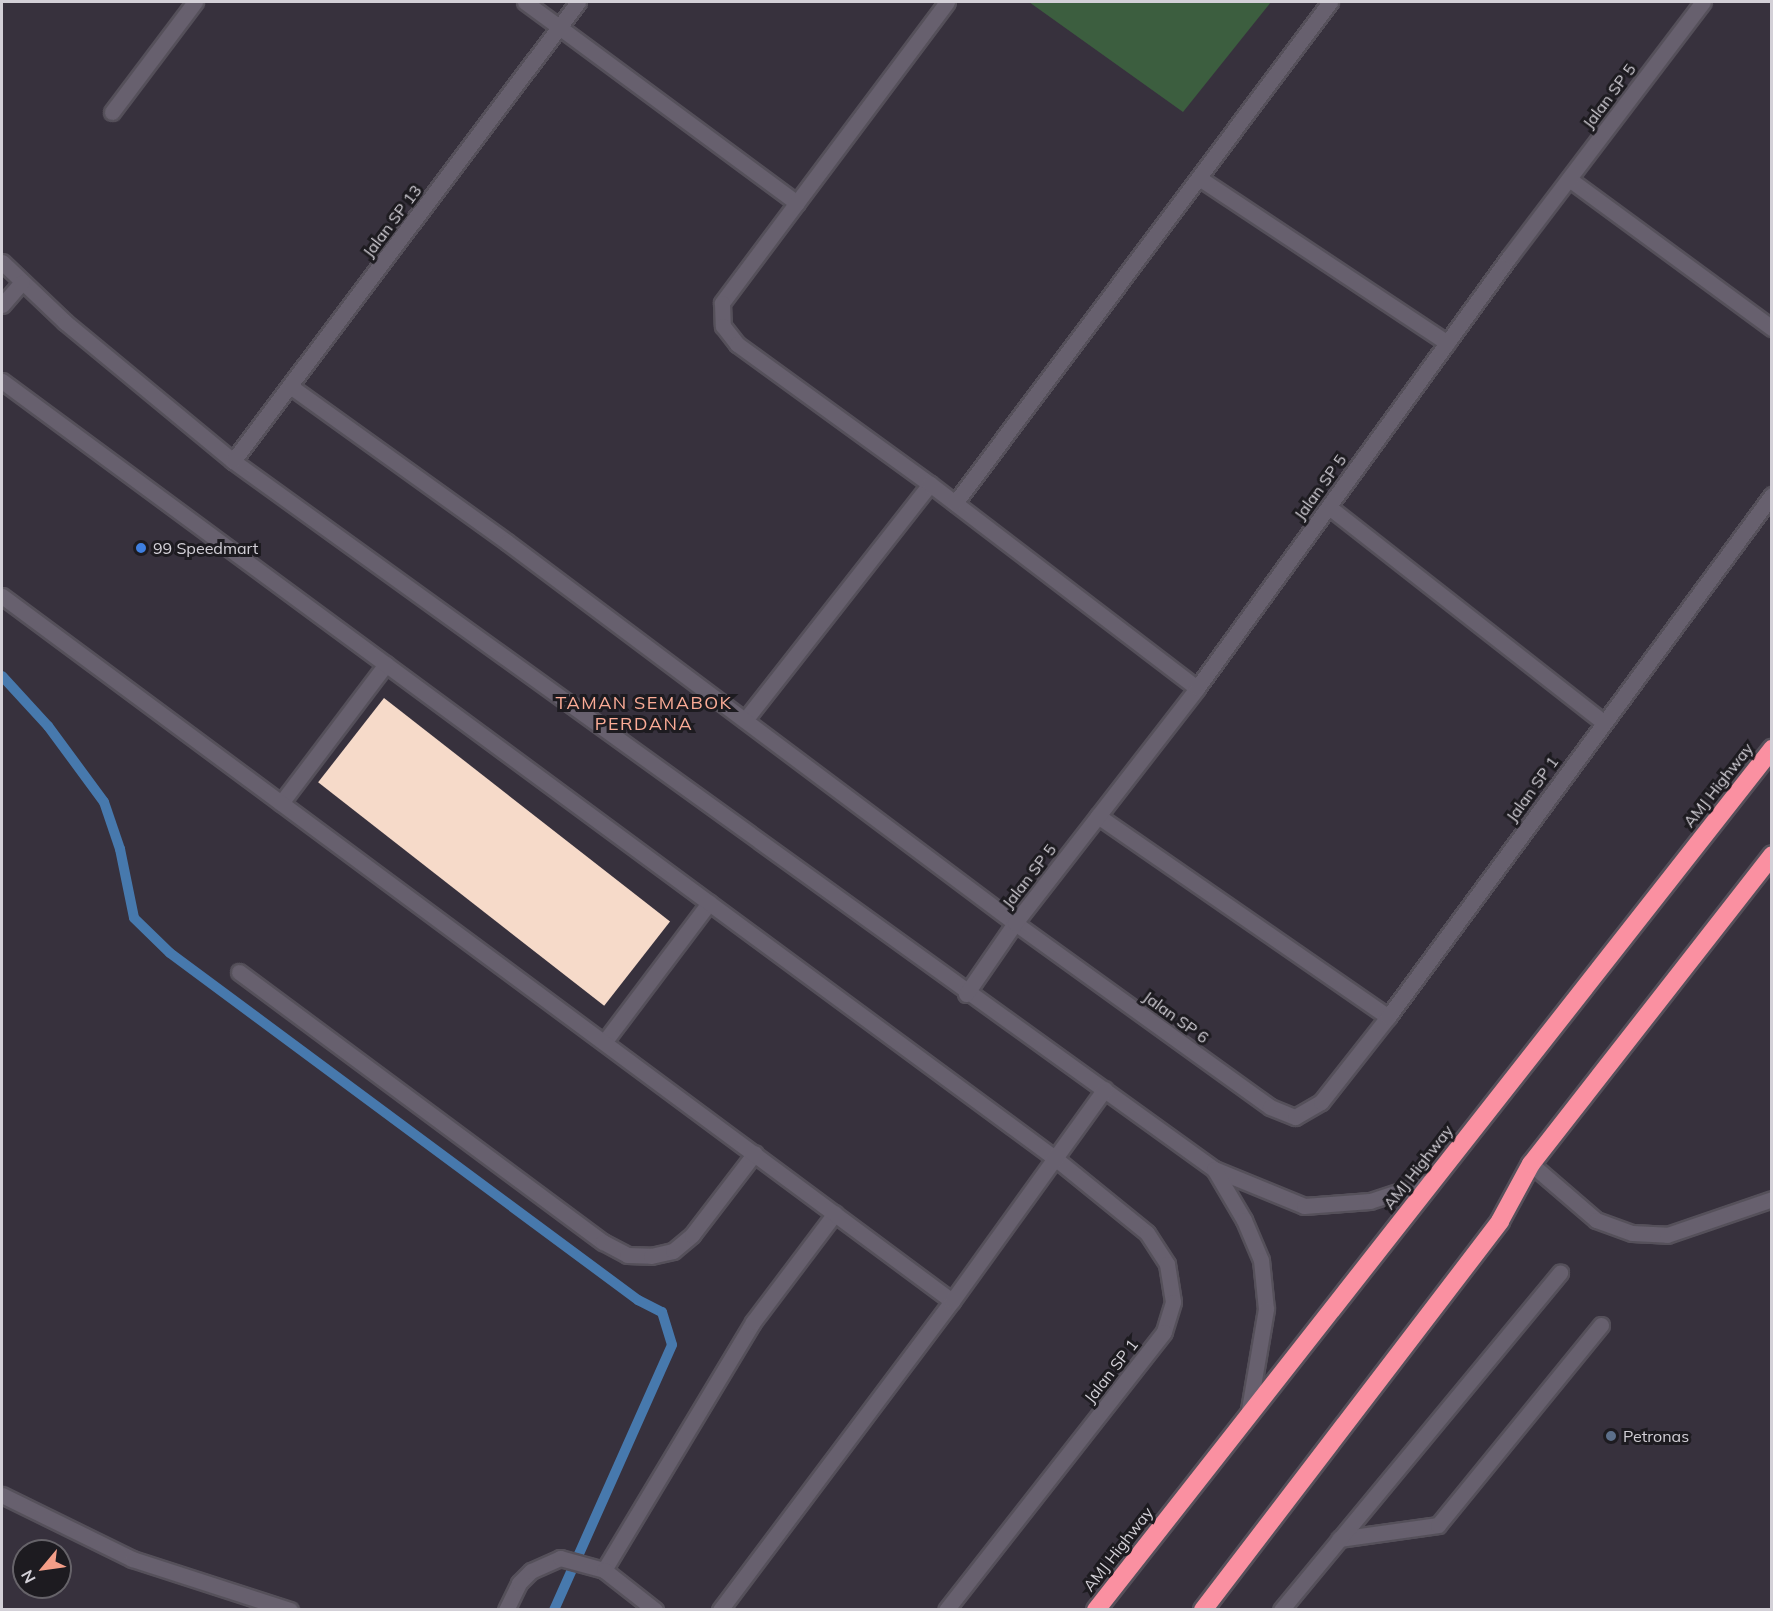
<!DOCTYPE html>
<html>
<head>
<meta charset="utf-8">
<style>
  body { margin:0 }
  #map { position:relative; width:1773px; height:1611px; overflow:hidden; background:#37313d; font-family:Mulish,sans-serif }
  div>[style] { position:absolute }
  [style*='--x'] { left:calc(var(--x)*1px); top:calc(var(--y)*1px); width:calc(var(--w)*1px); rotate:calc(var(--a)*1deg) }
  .green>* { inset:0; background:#3c5e3f }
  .stream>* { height:10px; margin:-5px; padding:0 5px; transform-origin:5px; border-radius:5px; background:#4779ad }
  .building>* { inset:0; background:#f6dac9; transform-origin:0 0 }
  .roads { filter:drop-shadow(2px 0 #55505a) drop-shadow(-2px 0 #55505a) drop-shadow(0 2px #55505a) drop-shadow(0 -2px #55505a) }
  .lane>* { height:15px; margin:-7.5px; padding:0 7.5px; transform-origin:7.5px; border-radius:7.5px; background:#67606e }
  .street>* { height:15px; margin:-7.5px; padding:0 7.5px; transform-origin:7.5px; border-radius:7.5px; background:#67606e }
  .highway>* { height:18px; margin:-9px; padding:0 9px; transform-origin:9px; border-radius:9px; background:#fa90a1 }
  .dots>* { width:16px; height:16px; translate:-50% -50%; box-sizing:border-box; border:3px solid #1d1b20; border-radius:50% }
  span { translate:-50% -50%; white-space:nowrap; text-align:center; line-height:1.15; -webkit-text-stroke:6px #1d1b20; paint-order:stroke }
  .street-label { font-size:16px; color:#d3d0d7 }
  .poi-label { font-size:16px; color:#d3d0d7 }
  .left { translate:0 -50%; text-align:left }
  .neighbourhood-label { font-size:18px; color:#fcac97; letter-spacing:1.5px }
  .frame { position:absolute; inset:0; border:3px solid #d3d0d7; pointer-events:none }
  .north { position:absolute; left:12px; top:1539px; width:60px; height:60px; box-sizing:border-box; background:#1d1b20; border:2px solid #666369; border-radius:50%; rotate:241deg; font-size:16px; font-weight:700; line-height:24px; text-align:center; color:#d3d0d7 }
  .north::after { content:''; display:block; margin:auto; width:21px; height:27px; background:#f49e88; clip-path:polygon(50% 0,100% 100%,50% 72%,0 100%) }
</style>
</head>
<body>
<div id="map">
  <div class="green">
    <i style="clip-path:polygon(1029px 2px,1271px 2px,1183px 112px)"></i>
  </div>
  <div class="stream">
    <i style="--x:2;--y:676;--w:68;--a:47.4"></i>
    <i style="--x:48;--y:726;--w:94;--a:53.6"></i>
    <i style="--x:104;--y:802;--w:50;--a:71.2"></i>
    <i style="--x:120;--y:849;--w:70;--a:78.5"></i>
    <i style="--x:134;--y:918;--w:50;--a:44.2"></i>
    <i style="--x:170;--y:953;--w:583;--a:36.56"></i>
    <i style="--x:638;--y:1300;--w:27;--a:27"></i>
    <i style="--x:662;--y:1312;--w:34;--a:73"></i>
    <i style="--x:672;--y:1345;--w:290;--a:114"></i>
  </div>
  <div class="building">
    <i style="left:384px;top:698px;width:363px;height:107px;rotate:38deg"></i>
  </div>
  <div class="roads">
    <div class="lane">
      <i style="--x:559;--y:27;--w:296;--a:36.5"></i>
      <i style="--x:1199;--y:178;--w:298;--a:33.6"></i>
      <i style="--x:1569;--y:179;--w:252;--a:36.3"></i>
      <i style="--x:1329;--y:507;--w:348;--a:38.1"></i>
      <i style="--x:745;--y:720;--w:300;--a:-51.9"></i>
      <i style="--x:281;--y:803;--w:174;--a:-52.9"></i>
      <i style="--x:1098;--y:816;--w:353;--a:34.7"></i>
      <i style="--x:239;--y:972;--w:453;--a:36.6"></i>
      <i style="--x:603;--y:1242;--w:27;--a:28"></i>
      <i style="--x:627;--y:1255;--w:24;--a:2"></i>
      <i style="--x:651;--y:1256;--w:23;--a:-13"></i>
      <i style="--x:673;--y:1251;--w:25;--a:-40"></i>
      <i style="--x:692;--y:1235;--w:103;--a:-52.5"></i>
      <i style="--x:605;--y:1041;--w:173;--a:-53"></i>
      <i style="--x:1531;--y:1164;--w:86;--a:40.7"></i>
      <i style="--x:1596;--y:1220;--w:38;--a:20"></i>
      <i style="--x:1632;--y:1233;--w:35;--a:3"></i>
      <i style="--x:1667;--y:1235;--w:111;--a:-18.9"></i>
      <i style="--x:1339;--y:1539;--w:100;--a:-8"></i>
      <i style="--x:1438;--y:1525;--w:258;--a:-50.8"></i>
      <i style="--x:604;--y:1570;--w:289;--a:-59"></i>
      <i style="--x:753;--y:1322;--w:136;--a:-53"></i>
      <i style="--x:1281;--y:1610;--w:438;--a:-50.4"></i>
    </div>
    <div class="street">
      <i style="--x:525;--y:2;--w:42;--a:36.3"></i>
      <i style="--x:947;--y:2;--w:376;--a:126.8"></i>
      <i style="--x:722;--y:303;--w:23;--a:88"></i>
      <i style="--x:723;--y:326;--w:23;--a:52"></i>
      <i style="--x:737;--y:344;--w:238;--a:36"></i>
      <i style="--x:930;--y:484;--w:336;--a:37.4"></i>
      <i style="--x:112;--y:112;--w:138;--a:-53"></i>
      <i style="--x:2;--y:262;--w:87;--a:43.6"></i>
      <i style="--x:65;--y:322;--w:218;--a:39.6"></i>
      <i style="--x:233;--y:461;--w:1210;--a:35.82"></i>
      <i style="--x:1214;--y:1169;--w:97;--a:22.3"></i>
      <i style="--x:1304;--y:1206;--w:66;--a:-4.3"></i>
      <i style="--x:1370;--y:1201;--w:64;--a:-18.2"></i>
      <i style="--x:2;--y:305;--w:30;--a:-49"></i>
      <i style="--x:2;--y:381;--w:1310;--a:36.43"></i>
      <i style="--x:1056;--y:1159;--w:117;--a:39.1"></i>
      <i style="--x:1147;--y:1233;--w:37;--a:57"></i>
      <i style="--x:1167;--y:1264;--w:38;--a:81"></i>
      <i style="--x:1173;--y:1302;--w:31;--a:107"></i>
      <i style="--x:1164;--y:1332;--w:353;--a:128.1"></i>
      <i style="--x:290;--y:386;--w:267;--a:35.7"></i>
      <i style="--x:507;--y:542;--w:635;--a:36.87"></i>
      <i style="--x:1015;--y:923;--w:314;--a:35.8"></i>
      <i style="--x:1270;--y:1107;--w:27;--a:22"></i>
      <i style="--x:1295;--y:1117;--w:30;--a:-30"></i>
      <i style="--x:1321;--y:1102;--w:108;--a:-51.8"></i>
      <i style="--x:1388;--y:1017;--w:648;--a:-53.66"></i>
      <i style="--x:233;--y:461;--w:574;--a:-53.07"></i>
      <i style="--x:955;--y:503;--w:626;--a:-53.19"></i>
      <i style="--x:2;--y:596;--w:1183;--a:36.58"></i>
      <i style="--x:966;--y:994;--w:86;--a:-55.4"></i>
      <i style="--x:1015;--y:923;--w:297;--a:-52.2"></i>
      <i style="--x:1197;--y:688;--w:533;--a:-54.08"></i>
      <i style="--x:1510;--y:256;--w:319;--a:-52.8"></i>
      <i style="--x:1214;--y:1169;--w:59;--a:59.5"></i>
      <i style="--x:1244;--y:1220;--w:43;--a:67"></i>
      <i style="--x:1261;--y:1260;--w:49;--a:84.2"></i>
      <i style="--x:1266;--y:1309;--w:108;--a:99.6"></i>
      <i style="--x:2;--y:1495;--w:145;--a:26.2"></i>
      <i style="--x:132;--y:1559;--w:166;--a:17.9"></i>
      <i style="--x:506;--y:1610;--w:30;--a:-64"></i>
      <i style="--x:519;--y:1583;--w:17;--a:-45"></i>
      <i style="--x:531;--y:1571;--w:32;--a:-24"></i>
      <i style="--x:560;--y:1558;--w:46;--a:15.3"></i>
      <i style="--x:604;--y:1570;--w:65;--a:38.1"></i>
      <i style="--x:720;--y:1610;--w:386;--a:-53.1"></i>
      <i style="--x:952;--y:1301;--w:261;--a:-54.2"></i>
    </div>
    <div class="highway">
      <i style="--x:1096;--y:1610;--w:1095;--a:-51.86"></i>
      <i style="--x:1203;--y:1610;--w:489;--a:-52.6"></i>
      <i style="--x:1500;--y:1221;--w:65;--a:-61.5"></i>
      <i style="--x:1531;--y:1164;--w:392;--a:-52"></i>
    </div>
  </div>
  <div class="dots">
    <i style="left:141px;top:548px;background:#3f7fe0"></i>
    <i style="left:1611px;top:1436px;background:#5c6f8a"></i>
  </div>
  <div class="street-label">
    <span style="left:1609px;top:96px;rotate:-53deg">Jalan SP 5</span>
    <span style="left:392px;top:221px;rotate:-53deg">Jalan SP 13</span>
    <span style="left:1320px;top:487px;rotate:-54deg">Jalan SP 5</span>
    <span style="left:1718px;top:785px;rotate:-52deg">AMJ Highway</span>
    <span style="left:1532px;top:789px;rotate:-54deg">Jalan SP 1</span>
    <span style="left:1029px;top:876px;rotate:-52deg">Jalan SP 5</span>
    <span style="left:1176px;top:1017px;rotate:36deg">Jalan SP 6</span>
    <span style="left:1418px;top:1167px;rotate:-52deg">AMJ Highway</span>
    <span style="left:1111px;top:1371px;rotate:-52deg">Jalan SP 1</span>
    <span style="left:1118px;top:1549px;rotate:-52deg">AMJ Highway</span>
  </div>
  <div class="poi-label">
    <span class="left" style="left:153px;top:548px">99 Speedmart</span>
    <span class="left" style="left:1623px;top:1436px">Petronas</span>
  </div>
  <div class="neighbourhood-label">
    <span style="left:644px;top:714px">TAMAN SEMABOK<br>PERDANA</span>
  </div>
  <div class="frame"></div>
  <div class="north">N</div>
</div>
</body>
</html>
